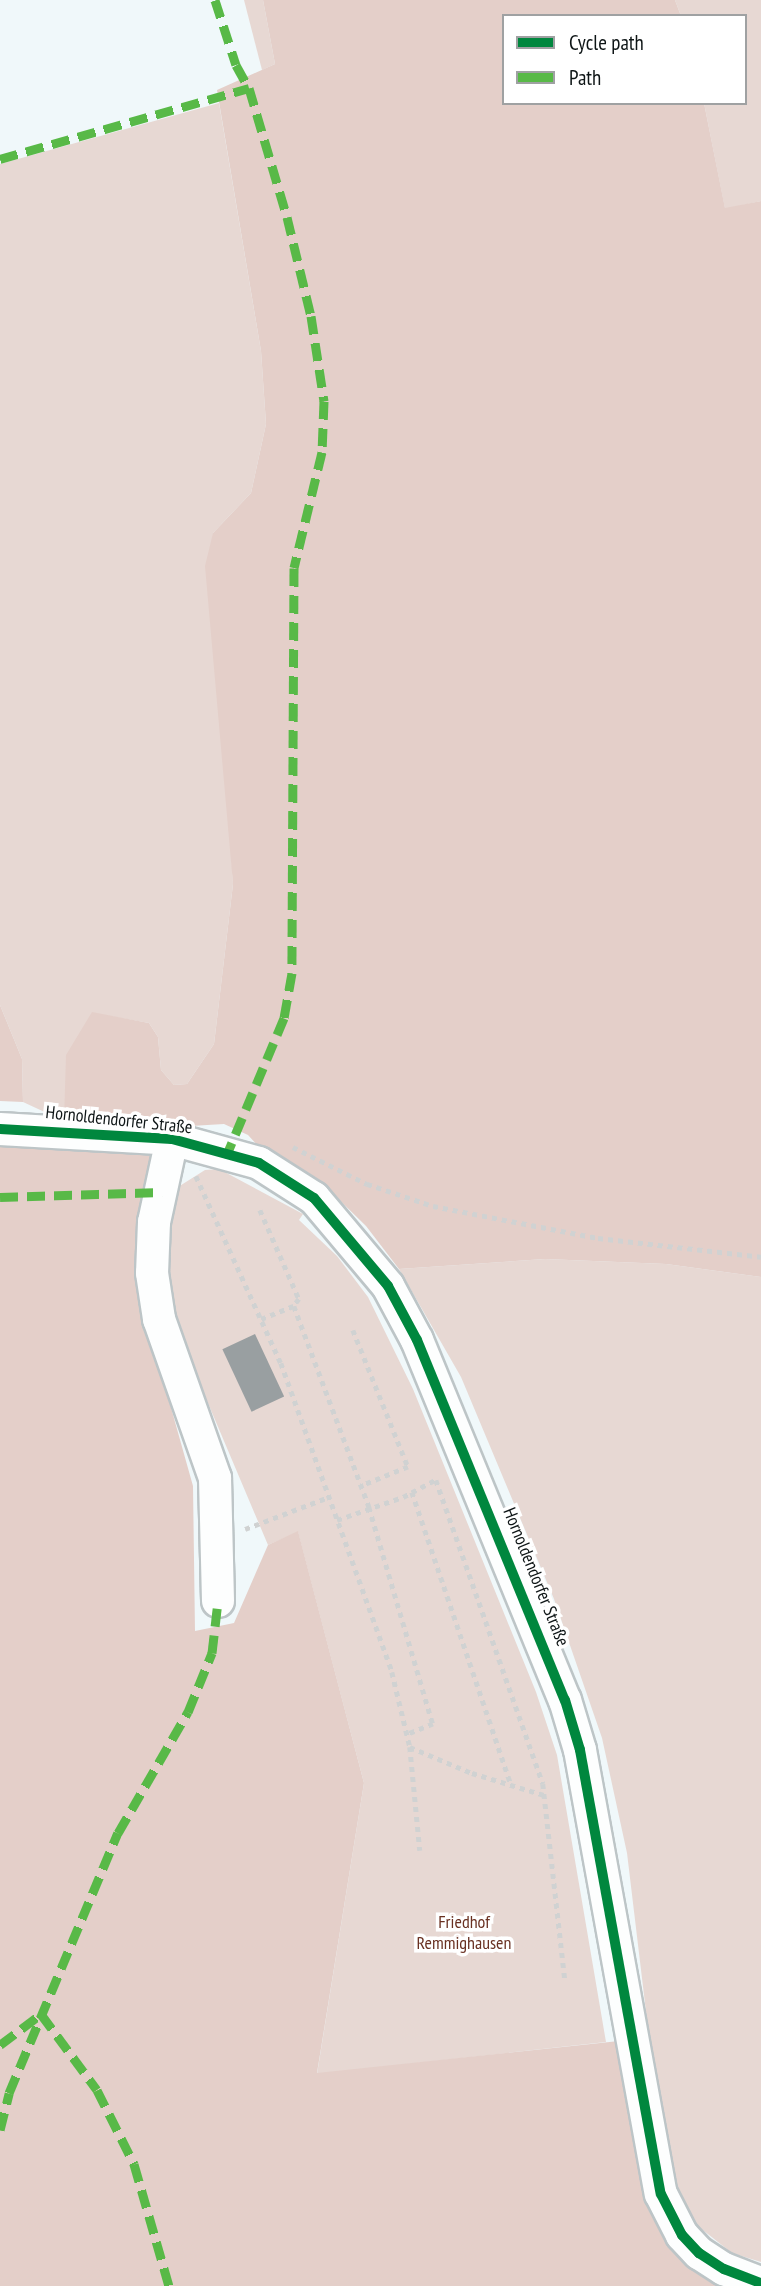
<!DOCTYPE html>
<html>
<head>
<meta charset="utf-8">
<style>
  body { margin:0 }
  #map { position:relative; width:761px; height:2286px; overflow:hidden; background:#f0f8fa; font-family:"PT Sans Narrow",sans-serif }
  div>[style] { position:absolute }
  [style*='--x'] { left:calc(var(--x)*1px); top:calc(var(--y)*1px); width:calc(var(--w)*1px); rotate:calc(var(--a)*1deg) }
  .green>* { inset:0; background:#e7d8d3 }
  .forest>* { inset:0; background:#e4cfc9 }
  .building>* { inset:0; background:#999fa1; transform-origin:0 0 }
  .path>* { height:4.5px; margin-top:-2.25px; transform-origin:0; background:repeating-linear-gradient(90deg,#d0d2d2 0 5px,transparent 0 10px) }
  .roads { filter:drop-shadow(2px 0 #bdc5c7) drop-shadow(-2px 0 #bdc5c7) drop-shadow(0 2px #bdc5c7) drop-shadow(0 -2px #bdc5c7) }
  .minor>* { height:32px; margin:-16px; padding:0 16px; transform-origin:16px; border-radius:16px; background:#fdfefe }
  .quiet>* { height:9px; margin-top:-4.5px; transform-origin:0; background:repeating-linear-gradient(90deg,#58b947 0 18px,transparent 0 27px) }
  .cycleway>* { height:10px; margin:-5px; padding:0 5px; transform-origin:5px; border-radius:5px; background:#00873e }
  span { translate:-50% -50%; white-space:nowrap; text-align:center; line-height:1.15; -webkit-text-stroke:7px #fff; paint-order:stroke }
  .street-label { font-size:18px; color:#0e1516 }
  .park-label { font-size:18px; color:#693021 }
  .legend { position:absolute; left:502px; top:14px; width:245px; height:91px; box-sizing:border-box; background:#fff; border:2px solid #9fa1a2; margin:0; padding:9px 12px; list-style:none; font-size:21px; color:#0e1516 }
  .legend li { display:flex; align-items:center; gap:14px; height:35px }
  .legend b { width:35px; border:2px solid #9fa1a2 }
</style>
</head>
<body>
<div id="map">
  <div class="green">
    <i style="clip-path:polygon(244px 0,263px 0,275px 64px,262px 70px)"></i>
    <i style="clip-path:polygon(675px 0,761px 0,761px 201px,725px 209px,704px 103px,745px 103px,745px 16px,681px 16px)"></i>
    <i style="clip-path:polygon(219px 103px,261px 351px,266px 424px,251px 493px,213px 533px,233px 884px,214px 1044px,187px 1084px,174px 1085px,161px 1070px,158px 1037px,149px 1023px,92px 1013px,64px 1121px,23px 1102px,22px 1059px,0 1005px,0 164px)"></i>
    <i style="clip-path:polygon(219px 1169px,303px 1214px,299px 1220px,337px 1256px,368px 1297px,413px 1389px,536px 1692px,557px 1755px,606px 2042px,317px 2074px,364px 1783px,298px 1532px,268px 1545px,172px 1318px,160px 1225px,178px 1187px,205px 1170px)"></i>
    <i style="clip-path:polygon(545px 1259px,666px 1264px,761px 1277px,761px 2262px,732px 2253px,690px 2220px,674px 2177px,647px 2020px,627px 1853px,602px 1738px,554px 1599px,461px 1377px,399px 1269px)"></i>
  </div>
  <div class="forest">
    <i style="clip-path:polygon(263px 0,675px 0,681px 16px,504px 16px,504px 103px,704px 103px,725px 208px,761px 201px,761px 1277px,666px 1264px,545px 1259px,399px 1269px,366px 1226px,321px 1182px,259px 1147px,248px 1135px,224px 1124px,174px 1127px,64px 1121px,66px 1055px,92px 1012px,149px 1023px,158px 1037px,161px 1070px,174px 1085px,187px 1084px,214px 1044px,233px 884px,205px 566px,213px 533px,251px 493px,266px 424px,261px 351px,217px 90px,275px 64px)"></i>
    <i style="clip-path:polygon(0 1005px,22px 1059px,23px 1102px,0 1101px)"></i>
    <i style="clip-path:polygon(0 1143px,161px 1152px,134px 1276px,193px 1486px,195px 1631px,234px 1623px,268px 1545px,298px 1531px,364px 1783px,317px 2073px,619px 2041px,655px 2213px,732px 2286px,0 2286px)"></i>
  </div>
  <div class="building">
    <i style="left:255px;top:1334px;width:69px;height:36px;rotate:65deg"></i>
  </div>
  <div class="path">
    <i style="--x:293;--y:1147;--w:83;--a:26.6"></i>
    <i style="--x:367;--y:1184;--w:70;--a:18.4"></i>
    <i style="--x:433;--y:1206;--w:168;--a:11"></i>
    <i style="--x:598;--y:1238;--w:164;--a:6.6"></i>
    <i style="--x:196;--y:1176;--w:205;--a:65.6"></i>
    <i style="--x:281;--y:1363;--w:328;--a:70.2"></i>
    <i style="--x:392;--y:1672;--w:77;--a:76.5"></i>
    <i style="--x:410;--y:1747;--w:67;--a:22.8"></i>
    <i style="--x:472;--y:1773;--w:75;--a:17"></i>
    <i style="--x:260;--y:1210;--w:97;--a:66.3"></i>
    <i style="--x:299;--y:1299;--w:9;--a:126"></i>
    <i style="--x:261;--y:1319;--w:35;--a:-22"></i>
    <i style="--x:294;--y:1306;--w:215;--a:69.5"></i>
    <i style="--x:369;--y:1507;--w:226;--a:73.6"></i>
    <i style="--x:433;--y:1724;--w:27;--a:158"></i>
    <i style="--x:353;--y:1330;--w:148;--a:68.1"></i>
    <i style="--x:408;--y:1467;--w:51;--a:158"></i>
    <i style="--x:436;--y:1480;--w:322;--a:70.6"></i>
    <i style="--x:543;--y:1784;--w:196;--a:83.6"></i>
    <i style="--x:412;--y:1492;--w:309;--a:71.3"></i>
    <i style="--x:337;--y:1520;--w:70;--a:-19.2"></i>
    <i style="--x:403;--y:1497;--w:38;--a:-28"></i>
    <i style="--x:245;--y:1529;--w:90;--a:-20.9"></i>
    <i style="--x:410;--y:1747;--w:104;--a:84.5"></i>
  </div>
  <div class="roads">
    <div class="minor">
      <i style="--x:0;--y:1129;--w:172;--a:3.3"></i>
      <i style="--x:172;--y:1139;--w:90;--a:15.4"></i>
      <i style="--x:259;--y:1163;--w:65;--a:32.5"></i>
      <i style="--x:314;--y:1198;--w:115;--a:49.9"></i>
      <i style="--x:388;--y:1286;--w:61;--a:61.8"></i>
      <i style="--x:417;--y:1340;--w:389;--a:67.7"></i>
      <i style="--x:565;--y:1700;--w:52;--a:73.3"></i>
      <i style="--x:580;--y:1750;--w:451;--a:79.7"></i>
      <i style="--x:661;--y:2194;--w:46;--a:62.9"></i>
      <i style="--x:682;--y:2235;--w:25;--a:47"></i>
      <i style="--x:699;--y:2253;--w:30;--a:33"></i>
      <i style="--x:724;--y:2269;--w:40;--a:21"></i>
      <i style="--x:172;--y:1139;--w:85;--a:102.2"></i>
      <i style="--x:154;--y:1222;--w:51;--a:92.2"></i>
      <i style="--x:152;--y:1273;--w:47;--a:81.3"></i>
      <i style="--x:159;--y:1319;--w:169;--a:70.6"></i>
      <i style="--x:215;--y:1478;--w:123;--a:88.6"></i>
    </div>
  </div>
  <div class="quiet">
    <i style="--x:215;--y:0;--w:68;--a:72.1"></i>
    <i style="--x:236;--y:65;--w:26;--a:61"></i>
    <i style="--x:249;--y:88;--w:134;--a:73.6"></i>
    <i style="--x:287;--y:217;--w:102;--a:76.4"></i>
    <i style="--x:311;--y:316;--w:86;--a:81.3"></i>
    <i style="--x:324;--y:401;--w:51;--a:92.2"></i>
    <i style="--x:322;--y:452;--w:119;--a:103.6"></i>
    <i style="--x:294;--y:568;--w:405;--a:90.3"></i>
    <i style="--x:292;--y:973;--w:46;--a:100.1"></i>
    <i style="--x:284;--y:1018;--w:145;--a:112.7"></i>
    <i style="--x:0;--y:159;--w:259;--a:-15.9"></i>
    <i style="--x:0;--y:1197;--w:162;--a:-1.8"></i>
    <i style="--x:41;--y:2014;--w:94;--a:53.6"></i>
    <i style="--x:97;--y:2090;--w:83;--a:63.4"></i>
    <i style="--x:134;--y:2164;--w:127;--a:74"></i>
    <i style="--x:0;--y:2045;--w:51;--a:-37.1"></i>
    <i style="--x:0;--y:2130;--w:38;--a:-76"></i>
    <i style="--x:9;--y:2093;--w:282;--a:-67.3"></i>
    <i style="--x:118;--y:1833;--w:140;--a:-60"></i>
    <i style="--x:188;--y:1712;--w:64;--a:-67.9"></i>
    <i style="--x:212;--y:1653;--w:52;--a:-83.4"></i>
  </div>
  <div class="cycleway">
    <i style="--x:0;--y:1129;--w:172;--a:3.3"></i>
    <i style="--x:172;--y:1139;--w:90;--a:15.4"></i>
    <i style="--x:259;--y:1163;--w:65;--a:32.5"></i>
    <i style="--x:314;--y:1198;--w:115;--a:49.9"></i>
    <i style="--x:388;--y:1286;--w:61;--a:61.8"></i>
    <i style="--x:417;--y:1340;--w:389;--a:67.7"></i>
    <i style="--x:565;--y:1700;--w:52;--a:73.3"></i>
    <i style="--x:580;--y:1750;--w:451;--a:79.7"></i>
    <i style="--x:661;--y:2194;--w:46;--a:62.9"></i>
    <i style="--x:682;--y:2235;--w:25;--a:47"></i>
    <i style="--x:699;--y:2253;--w:30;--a:33"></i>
    <i style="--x:724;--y:2269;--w:40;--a:21"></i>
  </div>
  <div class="street-label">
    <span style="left:119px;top:1120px;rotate:6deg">Hornoldendorfer Straße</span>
    <span style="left:536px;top:1577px;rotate:68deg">Hornoldendorfer Straße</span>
  </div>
  <div class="park-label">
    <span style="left:464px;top:1933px">Friedhof<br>Remmighausen</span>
  </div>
  <ul class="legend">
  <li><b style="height:9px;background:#00873e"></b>Cycle path</li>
  <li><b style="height:9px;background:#58b947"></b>Path</li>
  </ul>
</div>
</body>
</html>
